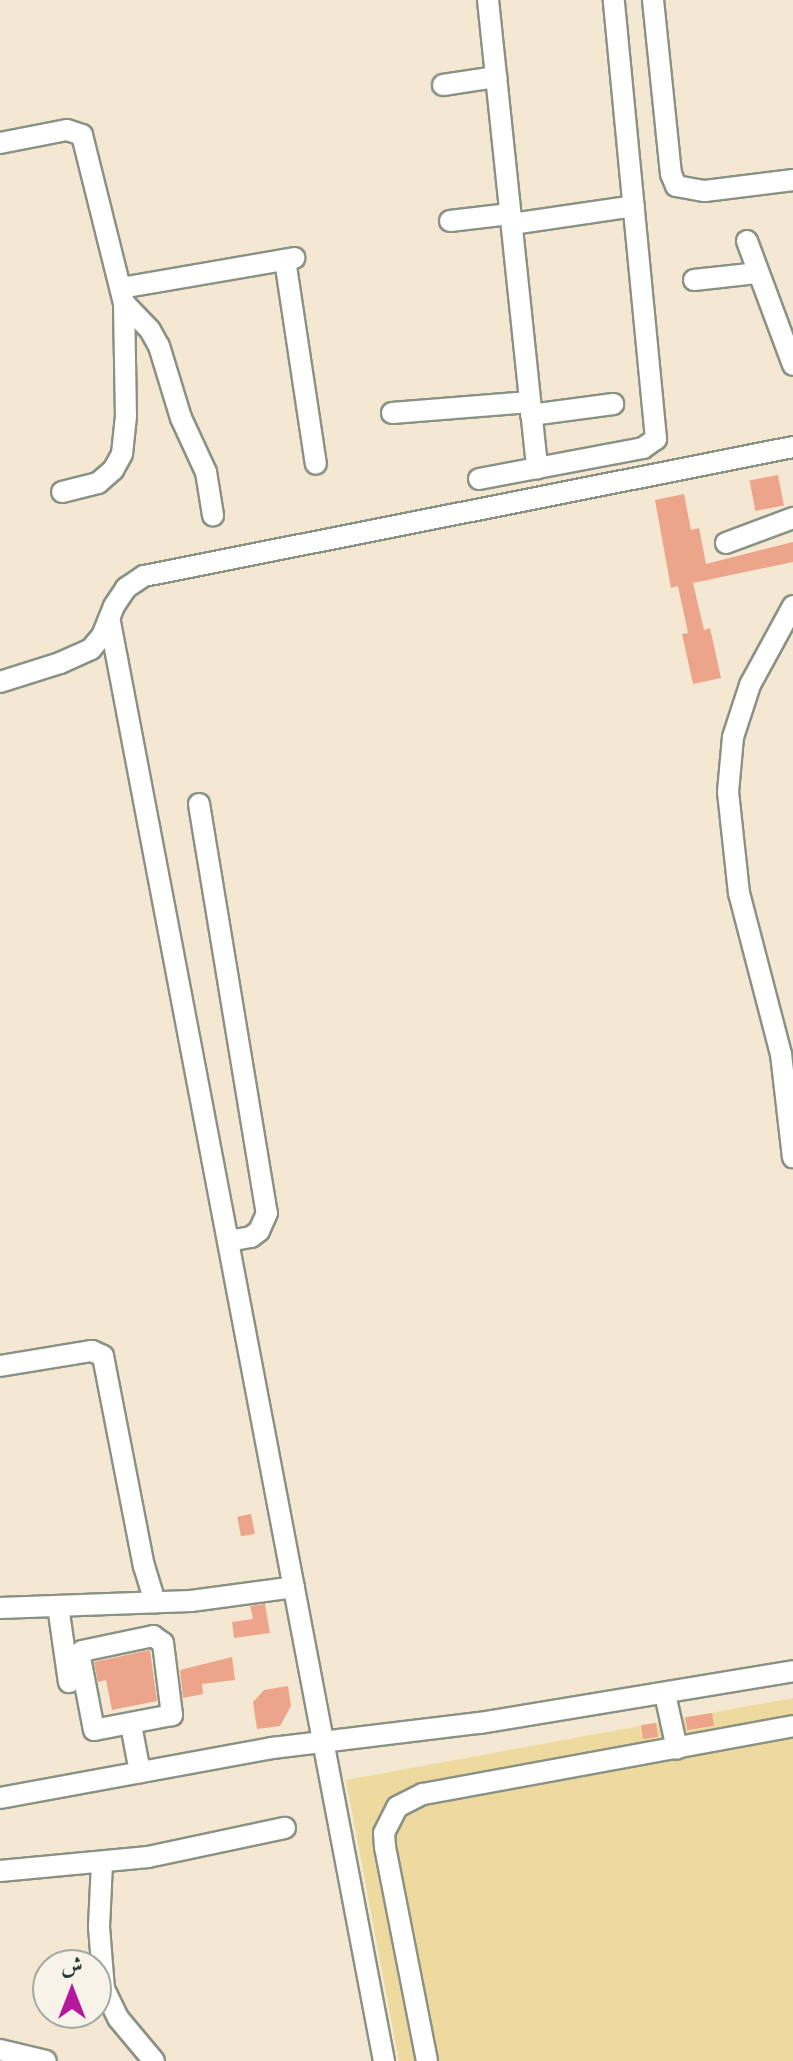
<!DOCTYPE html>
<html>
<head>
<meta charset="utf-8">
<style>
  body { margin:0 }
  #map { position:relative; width:793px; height:2061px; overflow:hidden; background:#f4e8d3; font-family:"Old Standard TT",Amiri,serif }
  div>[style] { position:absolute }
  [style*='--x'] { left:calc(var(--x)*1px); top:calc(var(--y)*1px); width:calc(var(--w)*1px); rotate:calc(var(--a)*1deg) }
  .sand>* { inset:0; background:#eeda9e }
  .building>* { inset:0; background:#eca48b; transform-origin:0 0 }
  .roads { filter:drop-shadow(2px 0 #8a9284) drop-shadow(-2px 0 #8a9284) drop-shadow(0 2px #8a9284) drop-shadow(0 -2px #8a9284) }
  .minor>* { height:20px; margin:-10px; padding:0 10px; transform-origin:10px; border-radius:10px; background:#fff }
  span { translate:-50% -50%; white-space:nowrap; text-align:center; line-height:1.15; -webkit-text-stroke:6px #f7f3e8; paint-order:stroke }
  .north { position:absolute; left:32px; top:1949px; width:80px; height:80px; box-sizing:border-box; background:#f7f3e8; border:2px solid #a1aaa0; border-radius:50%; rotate:0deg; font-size:22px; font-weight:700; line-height:32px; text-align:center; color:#1f3d34 }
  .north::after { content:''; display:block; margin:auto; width:28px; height:36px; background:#b5179e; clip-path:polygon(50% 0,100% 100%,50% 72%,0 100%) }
</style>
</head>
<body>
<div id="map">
  <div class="sand">
    <i style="clip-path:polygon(793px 1698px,793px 2061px,399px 2061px,346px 1780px)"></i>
  </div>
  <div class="building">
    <i style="left:778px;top:475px;width:31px;height:29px;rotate:79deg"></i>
    <i style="clip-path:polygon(684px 494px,691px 530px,699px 528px,706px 564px,793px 542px,793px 562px,693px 583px,704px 630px,710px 628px,721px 678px,693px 684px,682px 634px,688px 633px,678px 586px,671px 588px,655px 500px)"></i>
    <i style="left:251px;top:1514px;width:20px;height:14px;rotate:79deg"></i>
    <i style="clip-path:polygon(265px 1604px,270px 1633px,234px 1638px,232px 1622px,253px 1619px,250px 1606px)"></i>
    <i style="clip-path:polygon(150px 1650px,157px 1701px,112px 1710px,106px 1680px,98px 1682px,94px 1662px)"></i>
    <i style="clip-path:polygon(232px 1657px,235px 1680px,202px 1684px,203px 1694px,183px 1698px,180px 1670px)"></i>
    <i style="clip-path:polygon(288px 1686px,291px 1706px,280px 1726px,257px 1729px,253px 1702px,264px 1690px)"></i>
    <i style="left:712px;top:1713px;width:13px;height:27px;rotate:81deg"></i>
    <i style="left:656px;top:1723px;width:14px;height:15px;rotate:82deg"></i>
  </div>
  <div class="roads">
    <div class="minor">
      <i style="--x:488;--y:0;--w:471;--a:84"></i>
      <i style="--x:653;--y:0;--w:175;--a:84.1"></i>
      <i style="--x:671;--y:174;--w:13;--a:67"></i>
      <i style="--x:676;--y:186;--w:29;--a:10"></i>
      <i style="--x:705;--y:191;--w:89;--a:-7.1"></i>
      <i style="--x:443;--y:85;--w:54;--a:-8.6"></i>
      <i style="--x:0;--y:143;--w:68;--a:-11"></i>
      <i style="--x:67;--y:130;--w:16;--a:18"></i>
      <i style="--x:82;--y:135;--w:173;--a:76"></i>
      <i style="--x:124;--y:303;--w:113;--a:89"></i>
      <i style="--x:126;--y:416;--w:38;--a:96"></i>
      <i style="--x:122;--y:454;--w:18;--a:119"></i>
      <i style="--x:113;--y:470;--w:20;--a:139"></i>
      <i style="--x:98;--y:483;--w:37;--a:166"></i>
      <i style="--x:450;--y:221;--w:60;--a:-6.7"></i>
      <i style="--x:512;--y:224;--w:123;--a:-8.4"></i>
      <i style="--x:747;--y:241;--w:132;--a:69.6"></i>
      <i style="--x:285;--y:260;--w:206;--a:81.4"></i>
      <i style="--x:694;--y:280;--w:63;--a:-6.3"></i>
      <i style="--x:121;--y:288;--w:176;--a:-9.8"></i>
      <i style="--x:124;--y:303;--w:37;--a:46"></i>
      <i style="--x:150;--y:330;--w:18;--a:61"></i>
      <i style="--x:159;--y:346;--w:75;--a:73"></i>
      <i style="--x:181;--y:418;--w:60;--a:65.2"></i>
      <i style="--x:206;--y:472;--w:44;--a:80.8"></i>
      <i style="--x:392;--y:413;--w:138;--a:-4.6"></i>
      <i style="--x:531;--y:415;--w:83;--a:-7.6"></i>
      <i style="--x:479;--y:479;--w:167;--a:-10.7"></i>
      <i style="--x:643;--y:448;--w:16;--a:-35"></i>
      <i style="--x:656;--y:439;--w:441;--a:-95.5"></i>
      <i style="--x:726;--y:543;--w:72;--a:-20.5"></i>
      <i style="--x:793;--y:606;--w:90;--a:118.6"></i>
      <i style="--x:750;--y:685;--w:55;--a:108.1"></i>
      <i style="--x:733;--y:737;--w:55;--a:95.2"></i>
      <i style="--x:728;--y:792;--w:102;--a:83.8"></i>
      <i style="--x:739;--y:893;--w:166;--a:75.4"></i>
      <i style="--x:781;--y:1054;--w:104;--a:83.4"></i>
      <i style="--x:110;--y:622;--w:1465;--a:79.22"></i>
      <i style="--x:0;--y:682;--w:63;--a:-17.6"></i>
      <i style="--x:60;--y:663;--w:34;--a:-24"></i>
      <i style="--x:91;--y:649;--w:17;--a:-50"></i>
      <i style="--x:102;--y:636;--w:32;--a:-68"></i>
      <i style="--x:114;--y:606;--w:22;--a:-56"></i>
      <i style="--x:126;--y:588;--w:22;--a:-34"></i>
      <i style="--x:144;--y:576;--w:662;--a:-11.24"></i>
      <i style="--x:199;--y:804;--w:415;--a:80.6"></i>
      <i style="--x:267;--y:1213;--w:20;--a:114"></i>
      <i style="--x:259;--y:1231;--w:10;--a:143"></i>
      <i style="--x:251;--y:1237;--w:23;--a:170"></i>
      <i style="--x:0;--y:1366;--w:93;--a:-9.3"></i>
      <i style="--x:92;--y:1351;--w:12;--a:24"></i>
      <i style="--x:103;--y:1356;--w:214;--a:79"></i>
      <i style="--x:144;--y:1566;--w:38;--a:73"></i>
      <i style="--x:58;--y:1606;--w:77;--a:81.8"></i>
      <i style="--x:0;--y:1608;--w:191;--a:-2.1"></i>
      <i style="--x:191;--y:1601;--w:104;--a:-7.7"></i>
      <i style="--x:153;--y:1636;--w:12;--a:35"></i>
      <i style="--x:163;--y:1643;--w:73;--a:82.9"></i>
      <i style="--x:172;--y:1715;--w:79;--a:169.1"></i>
      <i style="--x:94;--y:1730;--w:74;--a:-100.9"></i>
      <i style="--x:80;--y:1657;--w:6;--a:-72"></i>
      <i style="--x:82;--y:1651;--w:73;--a:-11.9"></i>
      <i style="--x:665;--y:1694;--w:56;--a:77.7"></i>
      <i style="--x:131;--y:1725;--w:48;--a:79.2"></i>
      <i style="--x:0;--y:1798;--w:277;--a:-10.4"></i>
      <i style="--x:272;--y:1748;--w:209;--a:-6.9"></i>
      <i style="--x:480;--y:1723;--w:317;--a:-9.4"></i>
      <i style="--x:102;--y:1863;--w:64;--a:92.7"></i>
      <i style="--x:99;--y:1927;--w:62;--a:85.4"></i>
      <i style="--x:104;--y:1989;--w:32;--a:64"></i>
      <i style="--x:118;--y:2018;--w:56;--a:50.1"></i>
      <i style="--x:0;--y:1871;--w:149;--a:-5.4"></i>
      <i style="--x:148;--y:1857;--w:140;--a:-12"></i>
      <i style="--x:0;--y:2050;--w:47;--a:13.4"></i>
      <i style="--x:427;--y:2061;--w:218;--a:-101.1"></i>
      <i style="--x:385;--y:1847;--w:14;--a:-94"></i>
      <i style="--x:384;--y:1833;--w:29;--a:-63"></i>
      <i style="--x:397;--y:1807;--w:29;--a:-27"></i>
      <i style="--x:423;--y:1794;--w:376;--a:-10.4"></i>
    </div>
  </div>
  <div class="north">ش</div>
</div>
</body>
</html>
